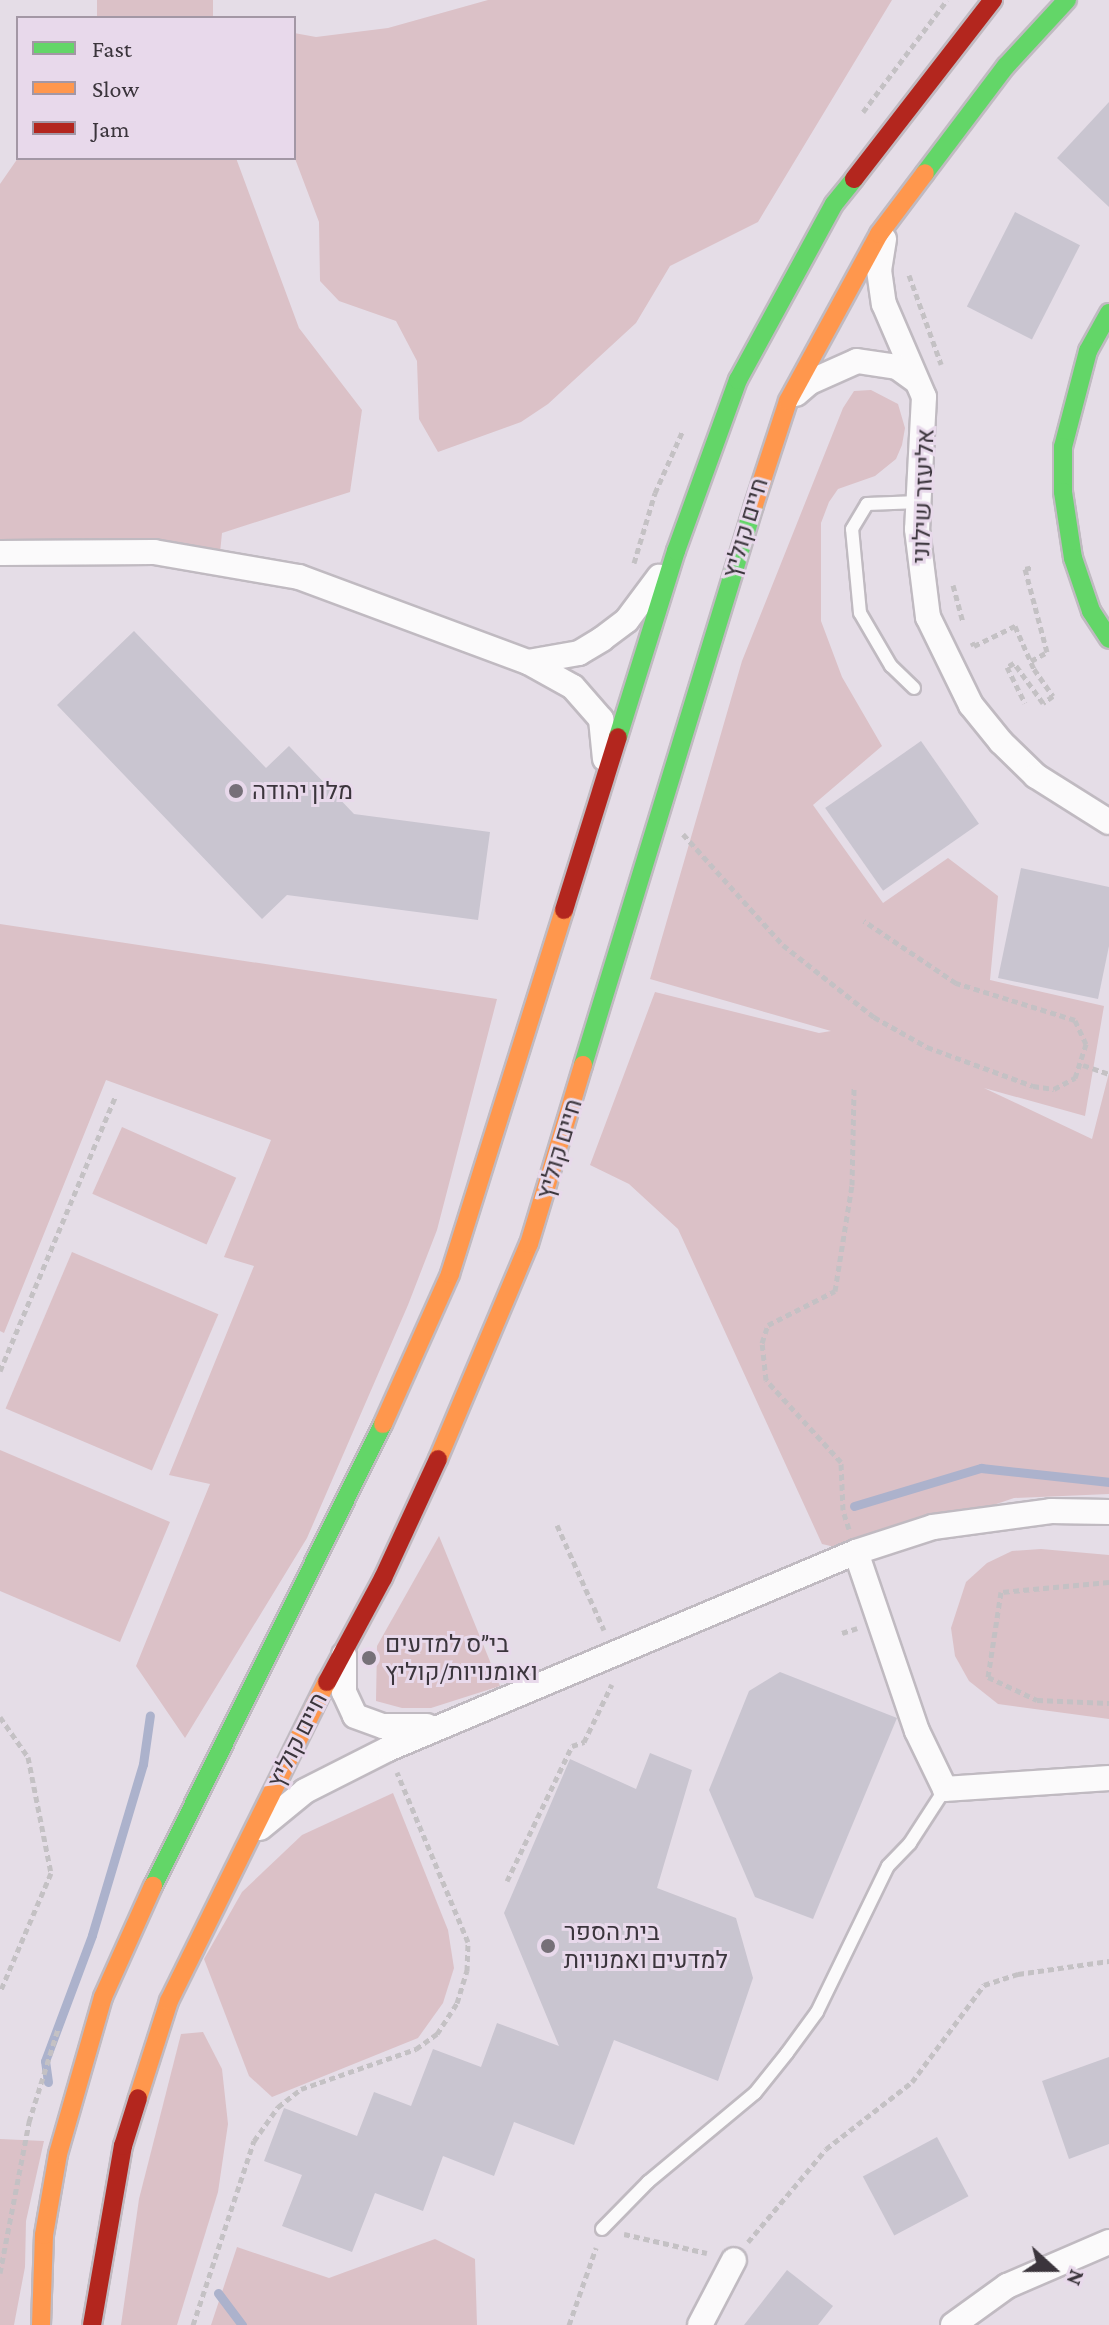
<!DOCTYPE html>
<html>
<head>
<meta charset="utf-8">
<style>
  body { margin:0 }
  #map { position:relative; width:1109px; height:2325px; overflow:hidden; background:#e5dde7; font-family:"Crimson Pro",Heebo,serif }
  div>[style] { position:absolute }
  [style*='--x'] { left:calc(var(--x)*1px); top:calc(var(--y)*1px); width:calc(var(--w)*1px); rotate:calc(var(--a)*1deg) }
  .green>* { inset:0; background:#dbc1c7; transform-origin:0 0 }
  .stream>* { height:9px; margin:-4.5px; padding:0 4.5px; transform-origin:4.5px; border-radius:4.5px; background:#acb2cc }
  .building>* { inset:0; background:#c9c5d0; transform-origin:0 0 }
  .path>* { height:5px; margin-top:-2.5px; transform-origin:0; background:repeating-linear-gradient(90deg,#c4c1c4 0 6px,transparent 0 10px) }
  .roads { filter:drop-shadow(2px 0 #c0bac1) drop-shadow(-2px 0 #c0bac1) drop-shadow(0 2px #c0bac1) drop-shadow(0 -2px #c0bac1) }
  .lane>* { height:12px; margin:-6px; padding:0 6px; transform-origin:6px; border-radius:6px; background:#fbfafb }
  .street>* { height:24px; margin:-12px; padding:0 12px; transform-origin:12px; border-radius:12px; background:#fbfafb }
  .fast>* { height:18px; margin:-9px; padding:0 9px; transform-origin:9px; border-radius:9px; background:#63d668 }
  .slow>* { height:18px; margin:-9px; padding:0 9px; transform-origin:9px; border-radius:9px; background:#ff974d }
  .jam>* { height:18px; margin:-9px; padding:0 9px; transform-origin:9px; border-radius:9px; background:#b3261e }
  .dots>* { width:22px; height:22px; translate:-50% -50%; box-sizing:border-box; border:4px solid #e8d9eb; border-radius:50% }
  span { translate:-50% -50%; white-space:nowrap; text-align:center; line-height:1.15; -webkit-text-stroke:6px #e8d9eb; paint-order:stroke }
  .street-label { font-size:24px; color:#3b353c }
  .poi-label { font-size:24px; color:#3b353c }
  .left { translate:0 -50%; text-align:left }
  .legend { position:absolute; left:16px; top:16px; width:280px; height:144px; box-sizing:border-box; background:#e8d9eb; border:2px solid #a397a5; margin:0; padding:10px 14px; list-style:none; font-size:24px; color:#3b353c }
  .legend li { display:flex; align-items:center; gap:16px; height:40px }
  .legend b { width:40px; border:2px solid #a397a5 }
  .north { position:absolute; left:1013px; top:2229px; width:80px; height:80px; -webkit-text-stroke:6px #e8d9eb; paint-order:stroke; rotate:111deg; font-size:22px; font-weight:700; line-height:32px; text-align:center; color:#3b353c }
  .north::after { content:''; display:block; margin:auto; width:28px; height:36px; background:#3b353c; clip-path:polygon(50% 0,100% 100%,50% 72%,0 100%) }
</style>
</head>
<body>
<div id="map">
  <div class="green">
    <i style="left:97px;top:0;width:116px;height:19px"></i>
    <i style="clip-path:polygon(488px 0,892px 0,758px 222px,670px 266px,636px 323px,548px 404px,521px 422px,438px 452px,419px 419px,417px 361px,396px 321px,339px 301px,320px 281px,319px 222px,294px 156px,294px 33px,316px 37px,388px 28px)"></i>
    <i style="clip-path:polygon(18px 158px,236px 158px,299px 328px,362px 410px,350px 492px,222px 533px,220px 553px,0 559px,0 184px)"></i>
    <i style="clip-path:polygon(871px 390px,898px 404px,905px 428px,902px 445px,896px 459px,875px 476px,838px 489px,829px 502px,821px 523px,821px 621px,842px 677px,882px 746px,813px 805px,883px 903px,948px 858px,998px 896px,990px 980px,1104px 1006px,1085px 1116px,984px 1088px,1092px 1139px,1109px 1073px,1109px 1494px,1014px 1498px,856px 1552px,822px 1544px,678px 1229px,629px 1184px,590px 1165px,655px 992px,819px 1033px,831px 1031px,650px 979px,742px 661px,843px 408px,854px 391px)"></i>
    <i style="clip-path:polygon(0 924px,497px 999px,437px 1230px,408px 1305px,307px 1538px,185px 1738px,136px 1666px,210px 1484px,169px 1475px,254px 1266px,224px 1257px,271px 1140px,106px 1080px,4px 1333px,0 1331px)"></i>
    <i style="left:122px;top:1127px;width:125px;height:73px;rotate:24deg"></i>
    <i style="left:72px;top:1252px;width:159px;height:170px;rotate:23deg"></i>
    <i style="clip-path:polygon(0 1450px,170px 1522px,120px 1642px,0 1591px)"></i>
    <i style="clip-path:polygon(439px 1536px,500px 1686px,431px 1708px,402px 1708px,376px 1701px,377px 1646px)"></i>
    <i style="clip-path:polygon(1041px 1549px,1109px 1555px,1109px 1719px,998px 1704px,969px 1681px,955px 1656px,951px 1628px,966px 1582px,987px 1563px,1012px 1551px)"></i>
    <i style="clip-path:polygon(393px 1793px,448px 1930px,454px 1968px,443px 2003px,418px 2038px,272px 2097px,249px 2076px,204px 1959px,242px 1892px,302px 1835px)"></i>
    <i style="clip-path:polygon(203px 2032px,222px 2069px,228px 2124px,218px 2192px,177px 2325px,121px 2325px,139px 2199px,181px 2034px)"></i>
    <i style="clip-path:polygon(0 2139px,44px 2141px,26px 2221px,25px 2267px,14px 2325px,0 2325px)"></i>
    <i style="clip-path:polygon(435px 2239px,475px 2259px,477px 2325px,211px 2325px,237px 2247px,329px 2278px)"></i>
  </div>
  <div class="stream">
    <i style="--x:854;--y:1506;--w:133;--a:-16.7"></i>
    <i style="--x:981;--y:1468;--w:129;--a:6.2"></i>
    <i style="--x:48;--y:2082;--w:21;--a:-98"></i>
    <i style="--x:45;--y:2061;--w:134;--a:-69.5"></i>
    <i style="--x:92;--y:1935;--w:178;--a:-73.4"></i>
    <i style="--x:143;--y:1764;--w:49;--a:-81.9"></i>
    <i style="--x:218;--y:2293;--w:40;--a:53"></i>
  </div>
  <div class="building">
    <i style="clip-path:polygon(1109px 102px,1109px 207px,1057px 158px)"></i>
    <i style="left:1015px;top:212px;width:73px;height:106px;rotate:27deg"></i>
    <i style="clip-path:polygon(134px 631px,266px 768px,289px 746px,354px 814px,490px 832px,478px 920px,287px 895px,262px 919px,57px 705px)"></i>
    <i style="left:921px;top:741px;width:101px;height:117px;rotate:55deg"></i>
    <i style="clip-path:polygon(1021px 868px,1109px 887px,1109px 946px,1098px 999px,998px 978px)"></i>
    <i style="clip-path:polygon(780px 1672px,897px 1718px,813px 1919px,755px 1897px,709px 1790px,749px 1691px)"></i>
    <i style="clip-path:polygon(650px 1753px,692px 1770px,657px 1888px,736px 1918px,753px 1978px,718px 2081px,614px 2040px,574px 2145px,514px 2122px,494px 2176px,443px 2156px,423px 2211px,375px 2193px,352px 2252px,282px 2226px,302px 2175px,264px 2161px,284px 2108px,357px 2136px,374px 2092px,411px 2106px,433px 2049px,481px 2067px,497px 2023px,559px 2046px,504px 1913px,570px 1759px,636px 1789px)"></i>
    <i style="clip-path:polygon(1109px 2057px,1109px 2144px,1069px 2159px,1042px 2081px)"></i>
    <i style="left:937px;top:2137px;width:67px;height:84px;rotate:62deg"></i>
    <i style="clip-path:polygon(787px 2270px,833px 2306px,818px 2325px,744px 2325px)"></i>
  </div>
  <div class="path">
    <i style="--x:863;--y:112;--w:140;--a:-53.1"></i>
    <i style="--x:909;--y:275;--w:95;--a:70.2"></i>
    <i style="--x:634;--y:563;--w:73;--a:-73.3"></i>
    <i style="--x:655;--y:493;--w:69;--a:-66"></i>
    <i style="--x:953;--y:585;--w:38;--a:75"></i>
    <i style="--x:972;--y:642;--w:4;--a:63"></i>
    <i style="--x:974;--y:646;--w:46;--a:-26"></i>
    <i style="--x:1015;--y:626;--w:47;--a:66.2"></i>
    <i style="--x:1034;--y:669;--w:33;--a:55"></i>
    <i style="--x:1053;--y:696;--w:12;--a:145"></i>
    <i style="--x:1043;--y:703;--w:49;--a:-125.9"></i>
    <i style="--x:1014;--y:663;--w:8;--a:150"></i>
    <i style="--x:1007;--y:667;--w:40;--a:63.4"></i>
    <i style="--x:1031;--y:661;--w:18;--a:-29"></i>
    <i style="--x:1047;--y:652;--w:86;--a:-104.8"></i>
    <i style="--x:1025;--y:569;--w:8;--a:-14"></i>
    <i style="--x:683;--y:834;--w:149;--a:48"></i>
    <i style="--x:783;--y:945;--w:116;--a:38.4"></i>
    <i style="--x:874;--y:1017;--w:61;--a:29.5"></i>
    <i style="--x:927;--y:1047;--w:113;--a:20.2"></i>
    <i style="--x:1033;--y:1086;--w:21;--a:8"></i>
    <i style="--x:1054;--y:1089;--w:24;--a:-28"></i>
    <i style="--x:1075;--y:1078;--w:36;--a:-72"></i>
    <i style="--x:1086;--y:1044;--w:26;--a:-115"></i>
    <i style="--x:1075;--y:1020;--w:125;--a:-162.7"></i>
    <i style="--x:956;--y:983;--w:111;--a:-146"></i>
    <i style="--x:1083;--y:1065;--w:28;--a:19"></i>
    <i style="--x:0;--y:1371;--w:299;--a:-67.2"></i>
    <i style="--x:557;--y:1525;--w:115;--a:65.9"></i>
    <i style="--x:849;--y:1529;--w:20;--a:-108"></i>
    <i style="--x:843;--y:1510;--w:48;--a:-92.4"></i>
    <i style="--x:841;--y:1462;--w:111;--a:-132.4"></i>
    <i style="--x:766;--y:1380;--w:37;--a:-96"></i>
    <i style="--x:762;--y:1343;--w:19;--a:-72"></i>
    <i style="--x:768;--y:1325;--w:75;--a:-26.9"></i>
    <i style="--x:835;--y:1291;--w:107;--a:-80.9"></i>
    <i style="--x:852;--y:1185;--w:97;--a:-88.8"></i>
    <i style="--x:1109;--y:1582;--w:108;--a:174.7"></i>
    <i style="--x:1001;--y:1592;--w:86;--a:98.7"></i>
    <i style="--x:988;--y:1677;--w:54;--a:25.1"></i>
    <i style="--x:1037;--y:1700;--w:72;--a:2.4"></i>
    <i style="--x:842;--y:1633;--w:16;--a:-18"></i>
    <i style="--x:0;--y:1717;--w:49;--a:55"></i>
    <i style="--x:28;--y:1757;--w:118;--a:78.8"></i>
    <i style="--x:51;--y:1873;--w:129;--a:113.2"></i>
    <i style="--x:507;--y:1881;--w:150;--a:-64.3"></i>
    <i style="--x:572;--y:1746;--w:13;--a:-18"></i>
    <i style="--x:584;--y:1742;--w:64;--a:-64.2"></i>
    <i style="--x:624;--y:2234;--w:85;--a:12.9"></i>
    <i style="--x:748;--y:2242;--w:121;--a:-50"></i>
    <i style="--x:826;--y:2149;--w:109;--a:-37.9"></i>
    <i style="--x:912;--y:2082;--w:121;--a:-53.4"></i>
    <i style="--x:984;--y:1985;--w:36;--a:-18"></i>
    <i style="--x:1018;--y:1974;--w:92;--a:-8.1"></i>
    <i style="--x:0;--y:2273;--w:154;--a:-79.1"></i>
    <i style="--x:29;--y:2122;--w:97;--a:-72.7"></i>
    <i style="--x:193;--y:2325;--w:194;--a:-71.7"></i>
    <i style="--x:254;--y:2141;--w:42;--a:-54.8"></i>
    <i style="--x:278;--y:2107;--w:29;--a:-38"></i>
    <i style="--x:301;--y:2089;--w:122;--a:-19.2"></i>
    <i style="--x:416;--y:2049;--w:26;--a:-36"></i>
    <i style="--x:437;--y:2034;--w:37;--a:-57"></i>
    <i style="--x:457;--y:2003;--w:34;--a:-73"></i>
    <i style="--x:467;--y:1971;--w:29;--a:-88"></i>
    <i style="--x:468;--y:1942;--w:184;--a:-112.7"></i>
    <i style="--x:569;--y:2325;--w:82;--a:-70.7"></i>
  </div>
  <div class="roads">
    <div class="lane">
      <i style="--x:914;--y:688;--w:32;--a:-136"></i>
      <i style="--x:891;--y:666;--w:61;--a:-120.3"></i>
      <i style="--x:860;--y:613;--w:84;--a:-95.4"></i>
      <i style="--x:852;--y:529;--w:29;--a:-59"></i>
      <i style="--x:867;--y:504;--w:52;--a:-2.2"></i>
      <i style="--x:602;--y:2229;--w:66;--a:-45.6"></i>
      <i style="--x:648;--y:2182;--w:139;--a:-39.8"></i>
      <i style="--x:755;--y:2093;--w:51;--a:-51.3"></i>
      <i style="--x:787;--y:2053;--w:51;--a:-53.8"></i>
      <i style="--x:817;--y:2012;--w:162;--a:-64.1"></i>
      <i style="--x:888;--y:1866;--w:32;--a:-46"></i>
      <i style="--x:910;--y:1843;--w:64;--a:-57.1"></i>
    </div>
    <div class="street">
      <i style="--x:884;--y:239;--w:31;--a:99"></i>
      <i style="--x:879;--y:270;--w:34;--a:82"></i>
      <i style="--x:884;--y:304;--w:101;--a:66.7"></i>
      <i style="--x:924;--y:397;--w:132;--a:93"></i>
      <i style="--x:917;--y:529;--w:89;--a:82.9"></i>
      <i style="--x:928;--y:617;--w:98;--a:64"></i>
      <i style="--x:971;--y:705;--w:48;--a:51"></i>
      <i style="--x:1001;--y:742;--w:49;--a:44.2"></i>
      <i style="--x:1036;--y:776;--w:86;--a:32.2"></i>
      <i style="--x:796;--y:394;--w:18;--a:-41"></i>
      <i style="--x:810;--y:382;--w:51;--a:-24.1"></i>
      <i style="--x:857;--y:361;--w:40;--a:8.5"></i>
      <i style="--x:897;--y:367;--w:24;--a:36"></i>
      <i style="--x:0;--y:553;--w:154;--a:-0.4"></i>
      <i style="--x:154;--y:552;--w:147;--a:9.8"></i>
      <i style="--x:299;--y:577;--w:244;--a:20.4"></i>
      <i style="--x:528;--y:662;--w:51;--a:29.1"></i>
      <i style="--x:573;--y:687;--w:43;--a:48.8"></i>
      <i style="--x:601;--y:719;--w:40;--a:84.3"></i>
      <i style="--x:528;--y:662;--w:52;--a:-10"></i>
      <i style="--x:579;--y:653;--w:27;--a:-31"></i>
      <i style="--x:602;--y:639;--w:31;--a:-37"></i>
      <i style="--x:627;--y:620;--w:54;--a:-53.3"></i>
      <i style="--x:856;--y:1552;--w:189;--a:71.2"></i>
      <i style="--x:917;--y:1731;--w:64;--a:64.2"></i>
      <i style="--x:945;--y:1789;--w:164;--a:-3.8"></i>
      <i style="--x:344;--y:1655;--w:37;--a:90"></i>
      <i style="--x:344;--y:1692;--w:26;--a:65"></i>
      <i style="--x:355;--y:1716;--w:30;--a:20"></i>
      <i style="--x:383;--y:1726;--w:44;--a:0"></i>
      <i style="--x:260;--y:1828;--w:58;--a:-39.4"></i>
      <i style="--x:305;--y:1791;--w:93;--a:-26.8"></i>
      <i style="--x:388;--y:1749;--w:508;--a:-22.83"></i>
      <i style="--x:856;--y:1552;--w:81;--a:-18"></i>
      <i style="--x:933;--y:1527;--w:119;--a:-7.7"></i>
      <i style="--x:1051;--y:1511;--w:58;--a:1"></i>
      <i style="--x:700;--y:2325;--w:73;--a:-62.4"></i>
      <i style="--x:953;--y:2325;--w:67;--a:-35.8"></i>
      <i style="--x:1007;--y:2286;--w:111;--a:-23.3"></i>
    </div>
    <div class="fast">
      <i style="--x:925;--y:173;--w:134;--a:-52.9"></i>
      <i style="--x:1006;--y:66;--w:90;--a:-47.3"></i>
      <i style="--x:1109;--y:313;--w:43;--a:118.9"></i>
      <i style="--x:1088;--y:351;--w:99;--a:104.6"></i>
      <i style="--x:1063;--y:447;--w:45;--a:90"></i>
      <i style="--x:1063;--y:492;--w:67;--a:81.4"></i>
      <i style="--x:1073;--y:558;--w:56;--a:71.2"></i>
      <i style="--x:1091;--y:611;--w:33;--a:57"></i>
      <i style="--x:618;--y:737;--w:195;--a:-72.7"></i>
      <i style="--x:676;--y:551;--w:182;--a:-70.1"></i>
      <i style="--x:738;--y:380;--w:200;--a:-61.4"></i>
      <i style="--x:834;--y:204;--w:32;--a:-51"></i>
      <i style="--x:583;--y:1065;--w:586;--a:-73.02"></i>
      <i style="--x:153;--y:1886;--w:516;--a:-63.53"></i>
    </div>
    <div class="slow">
      <i style="--x:754;--y:505;--w:109;--a:-71.9"></i>
      <i style="--x:788;--y:401;--w:190;--a:-61.4"></i>
      <i style="--x:879;--y:234;--w:76;--a:-53"></i>
      <i style="--x:383;--y:1424;--w:164;--a:-65.9"></i>
      <i style="--x:450;--y:1274;--w:381;--a:-72.6"></i>
      <i style="--x:438;--y:1459;--w:233;--a:-67.1"></i>
      <i style="--x:529;--y:1244;--w:187;--a:-73.2"></i>
      <i style="--x:138;--y:2098;--w:102;--a:-72.3"></i>
      <i style="--x:169;--y:2001;--w:356;--a:-63.7"></i>
      <i style="--x:41;--y:2325;--w:90;--a:-88.1"></i>
      <i style="--x:44;--y:2235;--w:82;--a:-80.2"></i>
      <i style="--x:58;--y:2154;--w:163;--a:-74"></i>
      <i style="--x:103;--y:1997;--w:122;--a:-65.8"></i>
    </div>
    <div class="jam">
      <i style="--x:854;--y:179;--w:227;--a:-52.2"></i>
      <i style="--x:564;--y:910;--w:181;--a:-72.7"></i>
      <i style="--x:327;--y:1682;--w:118;--a:-61.7"></i>
      <i style="--x:383;--y:1578;--w:131;--a:-65.2"></i>
      <i style="--x:92;--y:2325;--w:182;--a:-80.2"></i>
      <i style="--x:123;--y:2146;--w:50;--a:-72.6"></i>
    </div>
  </div>
  <div class="dots">
    <i style="left:236px;top:791px;background:#767078"></i>
    <i style="left:369px;top:1658px;background:#767078"></i>
    <i style="left:548px;top:1946px;background:#767078"></i>
  </div>
  <div class="street-label">
    <span style="left:923px;top:496px;rotate:-88deg">אליעזר שילוני</span>
    <span style="left:745px;top:528px;rotate:-73deg">חיים קוליץ</span>
    <span style="left:559px;top:1149px;rotate:-73deg">חיים קוליץ</span>
    <span style="left:297px;top:1740px;rotate:-63deg">חיים קוליץ</span>
  </div>
  <div class="poi-label">
    <span class="left" style="left:252px;top:791px">מלון יהודה</span>
    <span class="left" style="left:385px;top:1658px">בי״ס למדעים<br>ואומנויות/קוליץ</span>
    <span class="left" style="left:564px;top:1946px">בית הספר<br>למדעים ואמנויות</span>
  </div>
  <ul class="legend">
  <li><b style="height:10px;background:#63d668"></b>Fast</li>
  <li><b style="height:10px;background:#ff974d"></b>Slow</li>
  <li><b style="height:10px;background:#b3261e"></b>Jam</li>
  </ul>
  <div class="north">N</div>
</div>
</body>
</html>
